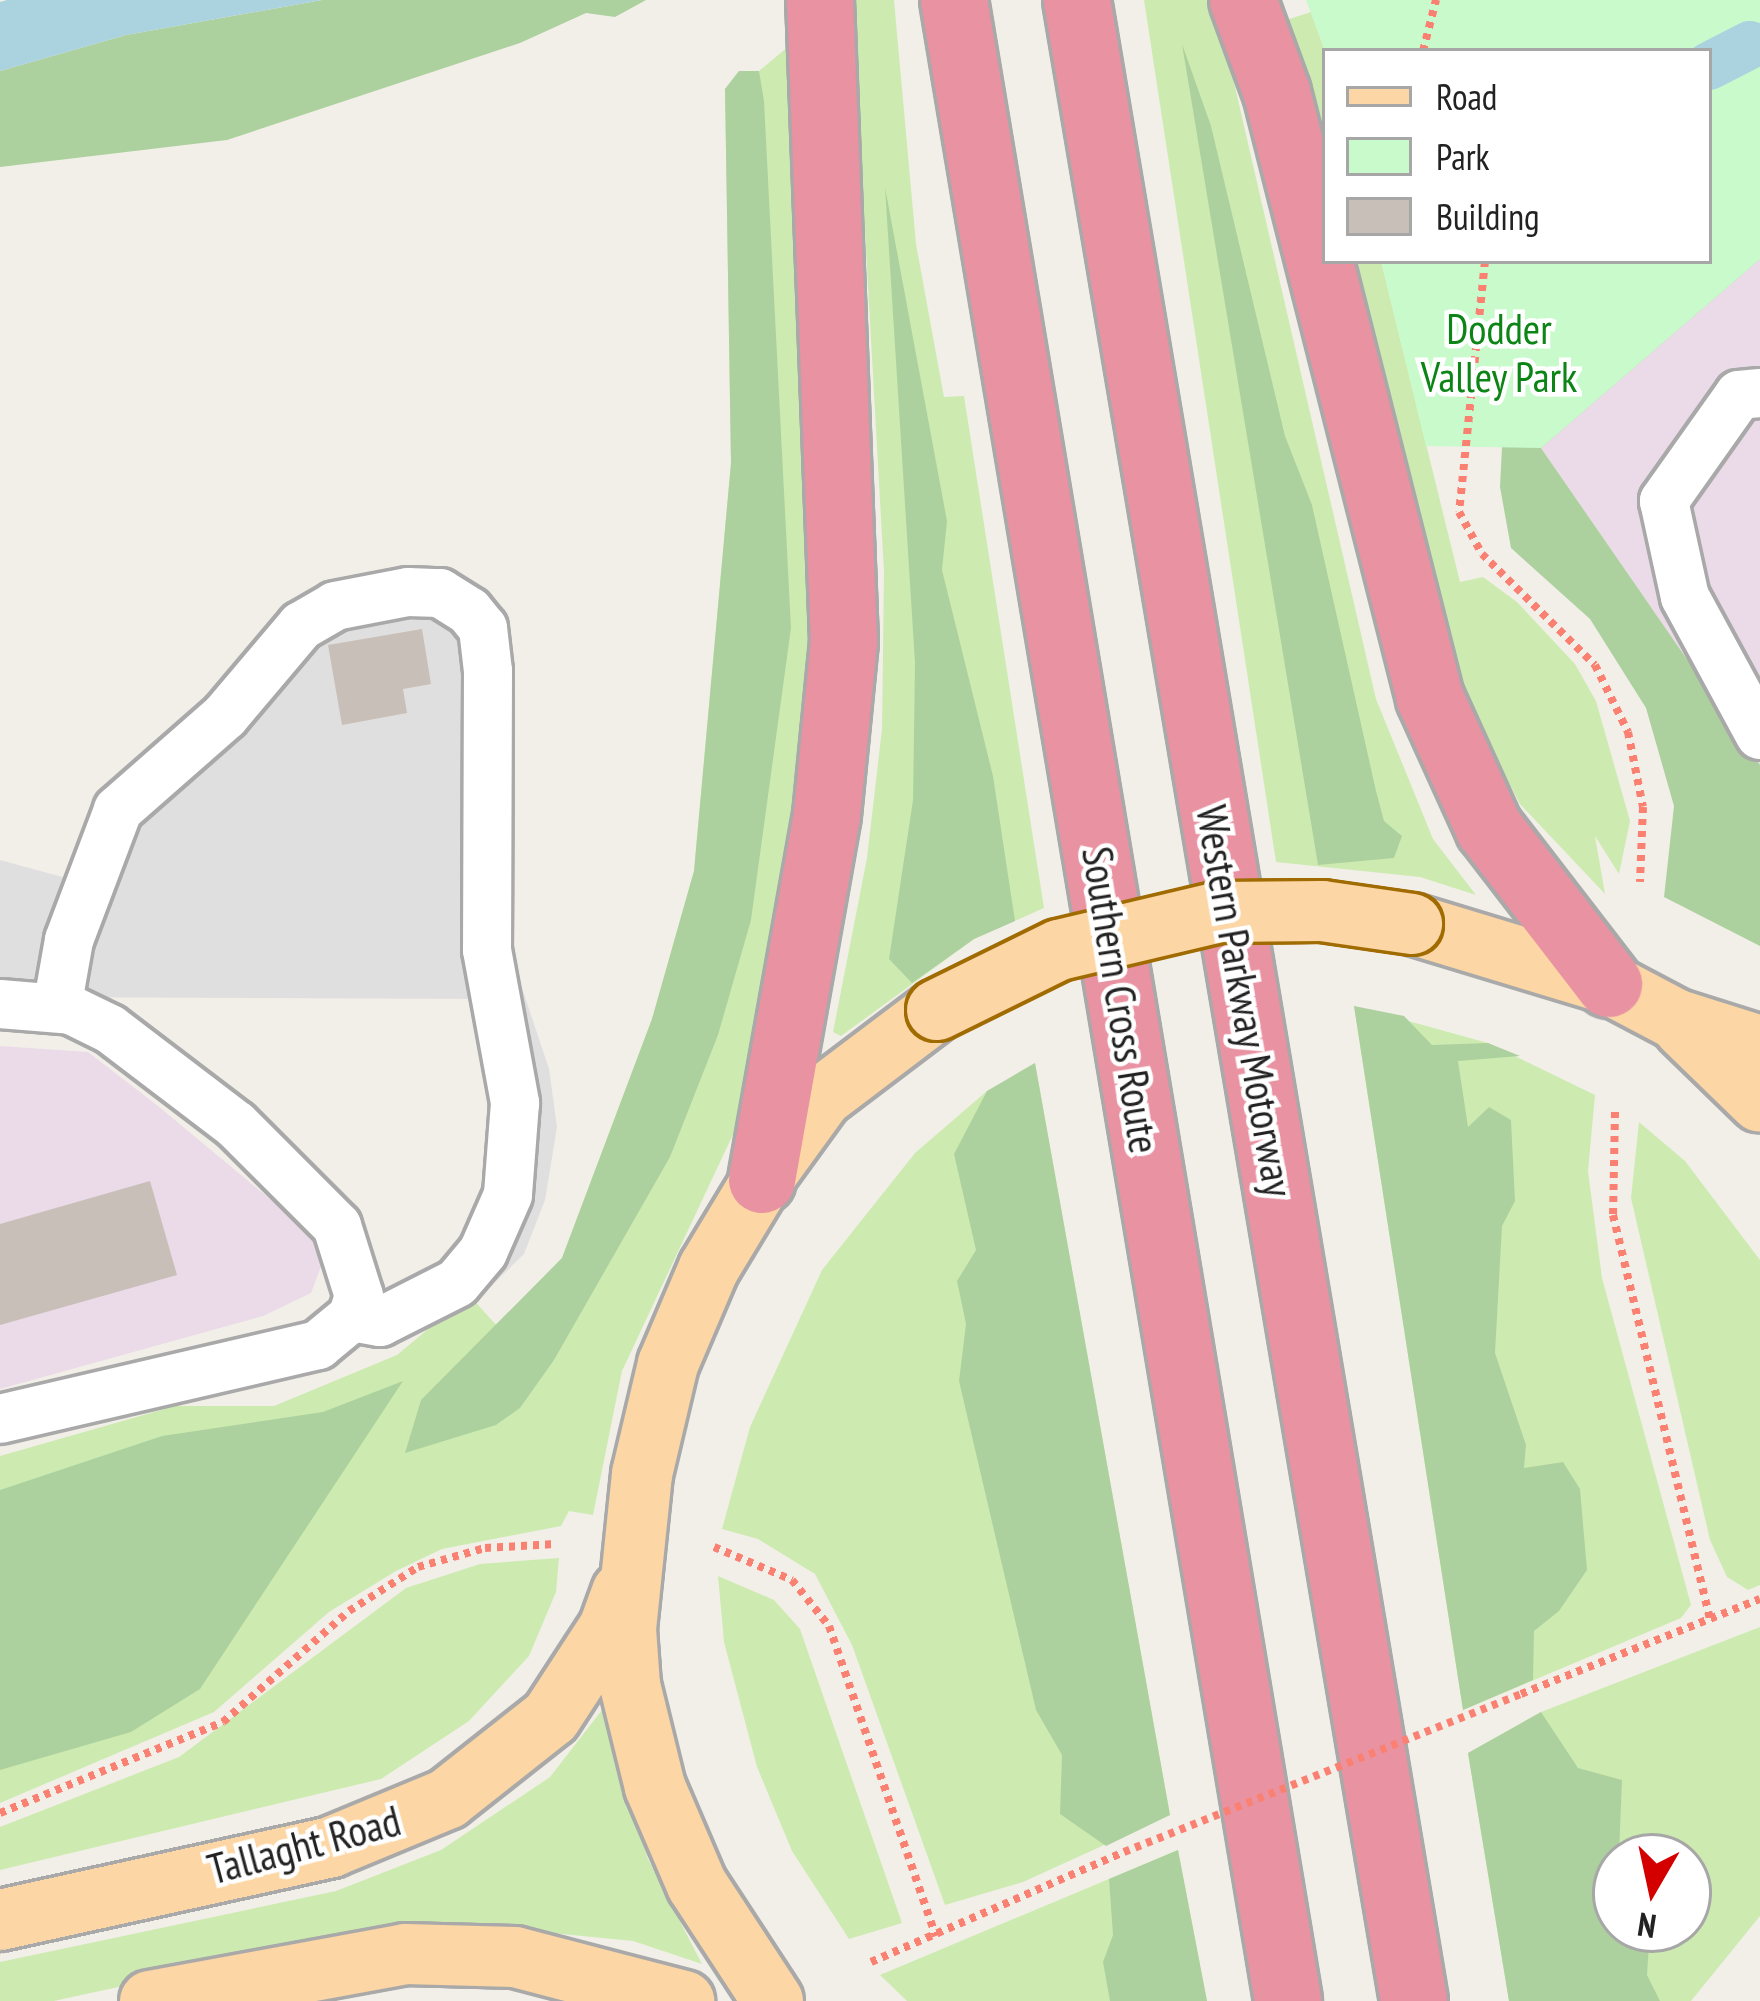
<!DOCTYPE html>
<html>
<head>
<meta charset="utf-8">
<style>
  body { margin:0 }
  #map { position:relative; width:1760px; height:2001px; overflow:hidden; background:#f2efe9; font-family:"PT Sans Narrow",sans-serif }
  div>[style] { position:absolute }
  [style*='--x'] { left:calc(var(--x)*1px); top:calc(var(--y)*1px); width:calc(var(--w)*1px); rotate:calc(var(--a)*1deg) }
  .residential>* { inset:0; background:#e0dfdf }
  .industrial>* { inset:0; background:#ebdbe8 }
  .grass>* { inset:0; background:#cdebb0 }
  .forest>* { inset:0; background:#add19e }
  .park>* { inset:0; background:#c8facc }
  .water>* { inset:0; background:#aad3df }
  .canal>* { height:48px; margin:-24px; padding:0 24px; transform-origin:24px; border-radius:24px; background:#aad3df }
  .building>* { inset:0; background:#c7bfb8 }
  .path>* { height:8px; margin-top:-4px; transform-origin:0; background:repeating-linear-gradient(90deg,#fa8072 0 6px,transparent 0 12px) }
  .roads { filter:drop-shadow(3px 0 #a9a9a9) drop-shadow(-3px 0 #a9a9a9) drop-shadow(0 3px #a9a9a9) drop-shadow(0 -3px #a9a9a9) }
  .minor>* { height:48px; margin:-24px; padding:0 24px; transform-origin:24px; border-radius:24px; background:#fff }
  .major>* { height:60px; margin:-30px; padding:0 30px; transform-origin:30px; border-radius:30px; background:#fcd6a4 }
  .highway>* { height:66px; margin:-33px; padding:0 33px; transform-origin:33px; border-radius:33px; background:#e892a2 }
  .path-bridge>* { height:8px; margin-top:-4px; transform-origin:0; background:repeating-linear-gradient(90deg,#fa8072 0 6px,transparent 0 12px) }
  .bridges { filter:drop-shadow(3px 0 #a06b00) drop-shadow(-3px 0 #a06b00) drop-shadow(0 3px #a06b00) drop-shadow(0 -3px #a06b00) }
  .major-bridge>* { height:60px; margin:-30px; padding:0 30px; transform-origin:30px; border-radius:30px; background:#fcd6a4 }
  span { translate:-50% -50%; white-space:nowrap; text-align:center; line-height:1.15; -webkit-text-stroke:9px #fff; paint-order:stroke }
  .park-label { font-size:42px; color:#0c8416 }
  .street-label { font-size:42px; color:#222 }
  .legend { position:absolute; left:1322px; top:48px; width:390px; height:216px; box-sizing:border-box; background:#fff; border:3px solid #a7a7a7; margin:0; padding:15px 21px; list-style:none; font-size:36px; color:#222 }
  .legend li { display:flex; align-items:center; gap:24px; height:60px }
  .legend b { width:60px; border:3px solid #a7a7a7 }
  .north { position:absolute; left:1592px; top:1833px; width:120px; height:120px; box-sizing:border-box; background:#fff; border:3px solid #a7a7a7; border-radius:50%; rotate:189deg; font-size:33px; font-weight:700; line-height:48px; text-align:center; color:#222 }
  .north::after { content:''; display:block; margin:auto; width:42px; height:54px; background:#d40000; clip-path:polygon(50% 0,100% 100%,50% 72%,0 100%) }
</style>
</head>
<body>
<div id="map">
  <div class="residential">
    <i style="clip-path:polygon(451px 573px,491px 605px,509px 949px,549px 1069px,557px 1127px,545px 1200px,524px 1254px,475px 1302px,452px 1278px,501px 1178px,482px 999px,0 997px,0 860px,77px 881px,258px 667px)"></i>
  </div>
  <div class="industrial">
    <i style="clip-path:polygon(1760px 259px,1760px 765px,1541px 448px)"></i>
    <i style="clip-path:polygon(0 1046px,88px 1052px,158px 1106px,318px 1239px,323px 1261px,311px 1293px,263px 1316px,0 1389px)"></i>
  </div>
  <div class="grass">
    <i style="clip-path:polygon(852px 0,894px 0,916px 244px,944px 397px,964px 396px,1044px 908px,974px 939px,841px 1036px,833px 1032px,867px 858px,882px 729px,884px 572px)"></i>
    <i style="clip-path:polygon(1144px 0,1215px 0,1376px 699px,1433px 839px,1476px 895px,1420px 877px,1276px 862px)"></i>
    <i style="clip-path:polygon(1311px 12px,1325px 51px,1325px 142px,1310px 81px,1283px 21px)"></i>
    <i style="clip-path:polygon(789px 46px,830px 675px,744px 1111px,622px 1371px,593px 1515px,569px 1511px,561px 1526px,442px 1549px,396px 1571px,329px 1612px,214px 1712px,0 1803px,0 1456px,175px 1406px,274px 1406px,397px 1355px,469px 1295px,498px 1327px,562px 1258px,652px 1019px,694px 871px,731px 463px,725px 89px,739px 71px,759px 71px)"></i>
    <i style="clip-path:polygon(1353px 261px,1381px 261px,1460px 582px,1483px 577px,1517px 602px,1575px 664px,1596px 701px,1630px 821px,1619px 874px,1595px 836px,1605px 894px,1520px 804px,1454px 679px)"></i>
    <i style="clip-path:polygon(1354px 1006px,1488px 1043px,1595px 1095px,1588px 1171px,1602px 1278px,1691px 1605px,1681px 1618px,1463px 1710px)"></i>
    <i style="clip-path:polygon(1035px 1063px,1170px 1815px,1023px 1882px,945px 1905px,852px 1645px,815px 1574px,758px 1539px,722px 1529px,750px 1427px,822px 1270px,915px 1153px,987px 1091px)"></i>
    <i style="clip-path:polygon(1639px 1122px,1685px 1161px,1760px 1260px,1760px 1585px,1748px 1590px,1727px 1577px,1710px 1540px,1631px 1198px)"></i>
    <i style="clip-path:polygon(559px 1558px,556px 1592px,529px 1656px,469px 1721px,381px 1779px,0 1870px,0 1827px,179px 1757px,406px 1588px,480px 1564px)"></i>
    <i style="clip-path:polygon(718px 1576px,774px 1600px,800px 1629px,902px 1923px,849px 1939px,792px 1851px,757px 1767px,724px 1642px)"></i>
    <i style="clip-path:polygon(evenodd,1760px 1627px,1760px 1916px,1691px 2001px,1509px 2001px,1468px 1753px,1541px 1712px,1760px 1627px,1616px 1857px,1688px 1857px,1688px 1929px,1616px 1929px,1616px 1857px)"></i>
    <i style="clip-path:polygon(602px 1710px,648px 1859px,702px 1964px,633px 1941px,479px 1926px,353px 1936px,54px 2001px,0 2001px,0 1962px,336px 1891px,441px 1850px,550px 1777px)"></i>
    <i style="clip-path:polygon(1178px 1850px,1207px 2001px,907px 2001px,880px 1975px)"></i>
  </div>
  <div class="forest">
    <i style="clip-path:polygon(322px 0,646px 0,615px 17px,586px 13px,520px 43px,227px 140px,0 167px,0 71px,126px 35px)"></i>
    <i style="clip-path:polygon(1182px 44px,1211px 126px,1285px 436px,1312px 505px,1376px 791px,1384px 821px,1402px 836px,1394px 858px,1318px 865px)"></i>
    <i style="clip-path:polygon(739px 71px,759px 71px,764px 101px,791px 628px,751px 920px,718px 1035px,670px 1157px,554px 1360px,520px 1408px,496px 1425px,405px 1453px,421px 1400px,562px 1258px,652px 1019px,694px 871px,731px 463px,725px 89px)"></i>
    <i style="clip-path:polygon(885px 187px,947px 521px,942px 570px,993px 776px,1015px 921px,974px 939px,912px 983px,889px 959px,913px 800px,915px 663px)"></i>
    <i style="clip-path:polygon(1760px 259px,1541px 448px,1760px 765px,1760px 946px,1664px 897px,1674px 806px,1646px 708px,1590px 619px,1511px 548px,1500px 487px,1506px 366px,1709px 261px)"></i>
    <i style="clip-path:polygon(1354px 1006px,1404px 1016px,1432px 1045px,1488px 1043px,1520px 1056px,1458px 1061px,1468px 1127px,1489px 1107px,1511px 1120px,1515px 1201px,1502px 1226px,1495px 1353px,1526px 1445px,1524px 1468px,1563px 1462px,1580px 1489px,1587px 1570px,1559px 1611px,1534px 1631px,1533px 1680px,1463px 1710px)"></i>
    <i style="clip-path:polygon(1035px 1063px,1170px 1815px,1106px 1846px,1060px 1814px,1062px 1755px,1036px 1710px,959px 1381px,966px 1324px,957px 1281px,976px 1250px,954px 1154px,987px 1091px)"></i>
    <i style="clip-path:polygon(403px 1381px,200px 1689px,131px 1732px,0 1770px,0 1490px,162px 1436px,323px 1412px)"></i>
    <i style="clip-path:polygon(1541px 1712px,1578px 1768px,1622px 1780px,1616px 1929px,1650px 1929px,1647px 1975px,1660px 2001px,1509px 2001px,1468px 1753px)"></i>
    <i style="clip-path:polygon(1178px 1850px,1207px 2001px,1110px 2001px,1103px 1962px,1113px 1935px,1109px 1879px)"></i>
  </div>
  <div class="park">
    <i style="clip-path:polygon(1306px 0,1760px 0,1760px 259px,1541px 448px,1426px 446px,1381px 261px,1709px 261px,1709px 51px,1325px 51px)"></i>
  </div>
  <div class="water">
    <i style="clip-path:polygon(7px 0,322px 0,126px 35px,0 71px,0 2px)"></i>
  </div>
  <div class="canal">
    <i style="--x:1709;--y:66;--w:46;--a:-27.1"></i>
  </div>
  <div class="building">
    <i style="clip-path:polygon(422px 629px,431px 684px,403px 689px,407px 713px,342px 725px,328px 645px)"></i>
    <i style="clip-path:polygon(150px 1181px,177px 1275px,0 1325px,0 1224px)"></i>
  </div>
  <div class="path">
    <i style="--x:1423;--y:51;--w:53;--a:-75.7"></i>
    <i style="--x:1485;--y:261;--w:252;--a:95.9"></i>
    <i style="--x:1459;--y:512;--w:48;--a:61.3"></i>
    <i style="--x:1482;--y:554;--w:158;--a:44.5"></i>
    <i style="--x:1595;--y:665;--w:75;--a:63.8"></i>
    <i style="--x:1628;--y:732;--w:76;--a:78.7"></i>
    <i style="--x:1643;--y:807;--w:75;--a:92.3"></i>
    <i style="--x:1615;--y:1112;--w:103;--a:91.1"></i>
    <i style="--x:1613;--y:1215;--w:415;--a:76.5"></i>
    <i style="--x:714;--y:1547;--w:85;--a:22.9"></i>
    <i style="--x:792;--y:1580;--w:59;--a:51.2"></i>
    <i style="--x:829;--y:1626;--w:328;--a:71"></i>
    <i style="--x:1521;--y:1694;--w:257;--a:-21.7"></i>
    <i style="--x:0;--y:1813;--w:241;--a:-22.2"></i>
    <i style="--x:223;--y:1722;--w:168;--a:-41.4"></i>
    <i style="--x:349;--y:1611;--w:82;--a:-32.5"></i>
    <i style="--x:418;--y:1567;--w:70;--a:-15.8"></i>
    <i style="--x:485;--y:1548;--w:70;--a:-3.3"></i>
    <i style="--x:871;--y:1962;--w:276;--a:-23.5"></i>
  </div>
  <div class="roads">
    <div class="minor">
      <i style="--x:1760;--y:393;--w:21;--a:175"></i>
      <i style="--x:1739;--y:395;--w:130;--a:125.3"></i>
      <i style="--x:1664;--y:501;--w:98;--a:77.7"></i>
      <i style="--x:1685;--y:597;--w:157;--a:61.5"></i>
      <i style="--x:0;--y:1004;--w:71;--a:4.8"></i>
      <i style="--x:71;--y:1010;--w:43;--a:26"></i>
      <i style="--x:110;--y:1029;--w:158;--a:37.3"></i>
      <i style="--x:236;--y:1125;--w:143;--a:45"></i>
      <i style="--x:337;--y:1226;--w:73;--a:72.6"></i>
      <i style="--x:359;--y:1296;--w:22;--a:108"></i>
      <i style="--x:352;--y:1317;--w:44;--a:140.5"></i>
      <i style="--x:318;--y:1345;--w:326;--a:166.9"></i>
      <i style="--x:57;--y:1008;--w:69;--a:-80"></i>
      <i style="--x:69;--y:940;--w:139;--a:-69.3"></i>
      <i style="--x:118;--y:810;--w:142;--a:-41.3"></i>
      <i style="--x:225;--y:716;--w:118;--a:-49.8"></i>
      <i style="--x:301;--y:626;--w:39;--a:-30"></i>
      <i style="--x:335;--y:606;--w:74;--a:-10.9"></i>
      <i style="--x:408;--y:592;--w:32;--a:2"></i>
      <i style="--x:440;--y:593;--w:34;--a:32"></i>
      <i style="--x:469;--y:611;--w:22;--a:51"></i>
      <i style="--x:483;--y:628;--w:43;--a:83.4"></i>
      <i style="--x:488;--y:671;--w:279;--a:90.2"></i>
      <i style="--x:487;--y:950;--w:156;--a:79.6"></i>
      <i style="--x:515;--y:1103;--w:92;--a:94.4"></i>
      <i style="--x:508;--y:1195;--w:62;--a:113.7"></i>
      <i style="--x:483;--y:1252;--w:40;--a:130"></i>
      <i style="--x:457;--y:1283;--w:86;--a:153.1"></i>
      <i style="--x:380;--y:1322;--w:28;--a:-170"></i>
    </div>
    <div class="major">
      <i style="--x:1412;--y:924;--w:206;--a:16.9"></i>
      <i style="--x:1609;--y:984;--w:75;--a:27.9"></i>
      <i style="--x:1675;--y:1019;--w:89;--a:17.6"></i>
      <i style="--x:1683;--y:1027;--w:107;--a:44.2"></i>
      <i style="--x:0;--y:1920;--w:339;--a:-12.4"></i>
      <i style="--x:331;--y:1847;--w:126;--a:-22.5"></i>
      <i style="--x:447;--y:1799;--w:132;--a:-38.3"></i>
      <i style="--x:551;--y:1717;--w:106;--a:-56.9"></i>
      <i style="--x:609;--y:1628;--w:38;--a:-70"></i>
      <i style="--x:150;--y:2001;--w:259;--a:-10.4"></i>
      <i style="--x:405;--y:1954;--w:110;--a:1.6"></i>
      <i style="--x:515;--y:1957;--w:175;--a:14.6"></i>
      <i style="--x:773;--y:2001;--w:139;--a:-123.2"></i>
      <i style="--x:697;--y:1885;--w:107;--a:-113.2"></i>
      <i style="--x:655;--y:1787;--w:105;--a:-103.8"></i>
      <i style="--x:630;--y:1685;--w:56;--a:-94.1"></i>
      <i style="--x:626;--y:1629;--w:156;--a:-84.1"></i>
      <i style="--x:642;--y:1474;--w:113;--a:-76.7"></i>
      <i style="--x:668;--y:1364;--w:104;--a:-66.9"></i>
      <i style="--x:709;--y:1268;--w:103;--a:-58.9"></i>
      <i style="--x:762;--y:1180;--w:102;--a:-54.1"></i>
      <i style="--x:822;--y:1097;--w:144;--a:-37.1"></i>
    </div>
    <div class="highway">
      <i style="--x:954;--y:0;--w:2029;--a:80.52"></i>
      <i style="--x:1077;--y:0;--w:2029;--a:80.44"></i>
      <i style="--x:1243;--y:0;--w:99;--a:69.9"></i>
      <i style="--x:1277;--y:93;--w:624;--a:75.81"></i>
      <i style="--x:1430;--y:698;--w:143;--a:65.6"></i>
      <i style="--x:1489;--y:828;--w:197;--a:52.4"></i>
      <i style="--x:762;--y:1180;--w:371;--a:-79.9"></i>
      <i style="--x:827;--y:815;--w:174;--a:-84.4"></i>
      <i style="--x:844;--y:642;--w:642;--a:-92.14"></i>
    </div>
  </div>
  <div class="path-bridge">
    <i style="--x:1124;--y:1852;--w:427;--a:-21.7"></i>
  </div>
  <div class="bridges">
    <div class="major-bridge">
      <i style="--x:937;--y:1010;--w:136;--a:-26.2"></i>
      <i style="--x:1059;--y:950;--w:165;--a:-13.3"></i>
      <i style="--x:1220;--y:912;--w:102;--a:-0.6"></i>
      <i style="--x:1322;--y:911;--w:91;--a:8.2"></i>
    </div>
  </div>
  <div class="park-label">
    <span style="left:1499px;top:353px">Dodder<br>Valley Park</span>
  </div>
  <div class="street-label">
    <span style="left:1121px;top:1000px;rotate:81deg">Southern Cross Route</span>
    <span style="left:1245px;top:1001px;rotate:80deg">Western Parkway Motorway</span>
    <span style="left:304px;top:1845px;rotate:-15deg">Tallaght Road</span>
  </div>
  <ul class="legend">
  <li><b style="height:15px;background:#fcd6a4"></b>Road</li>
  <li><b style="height:33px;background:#c8facc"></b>Park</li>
  <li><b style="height:33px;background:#c7bfb8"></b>Building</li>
  </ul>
  <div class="north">N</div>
</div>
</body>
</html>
